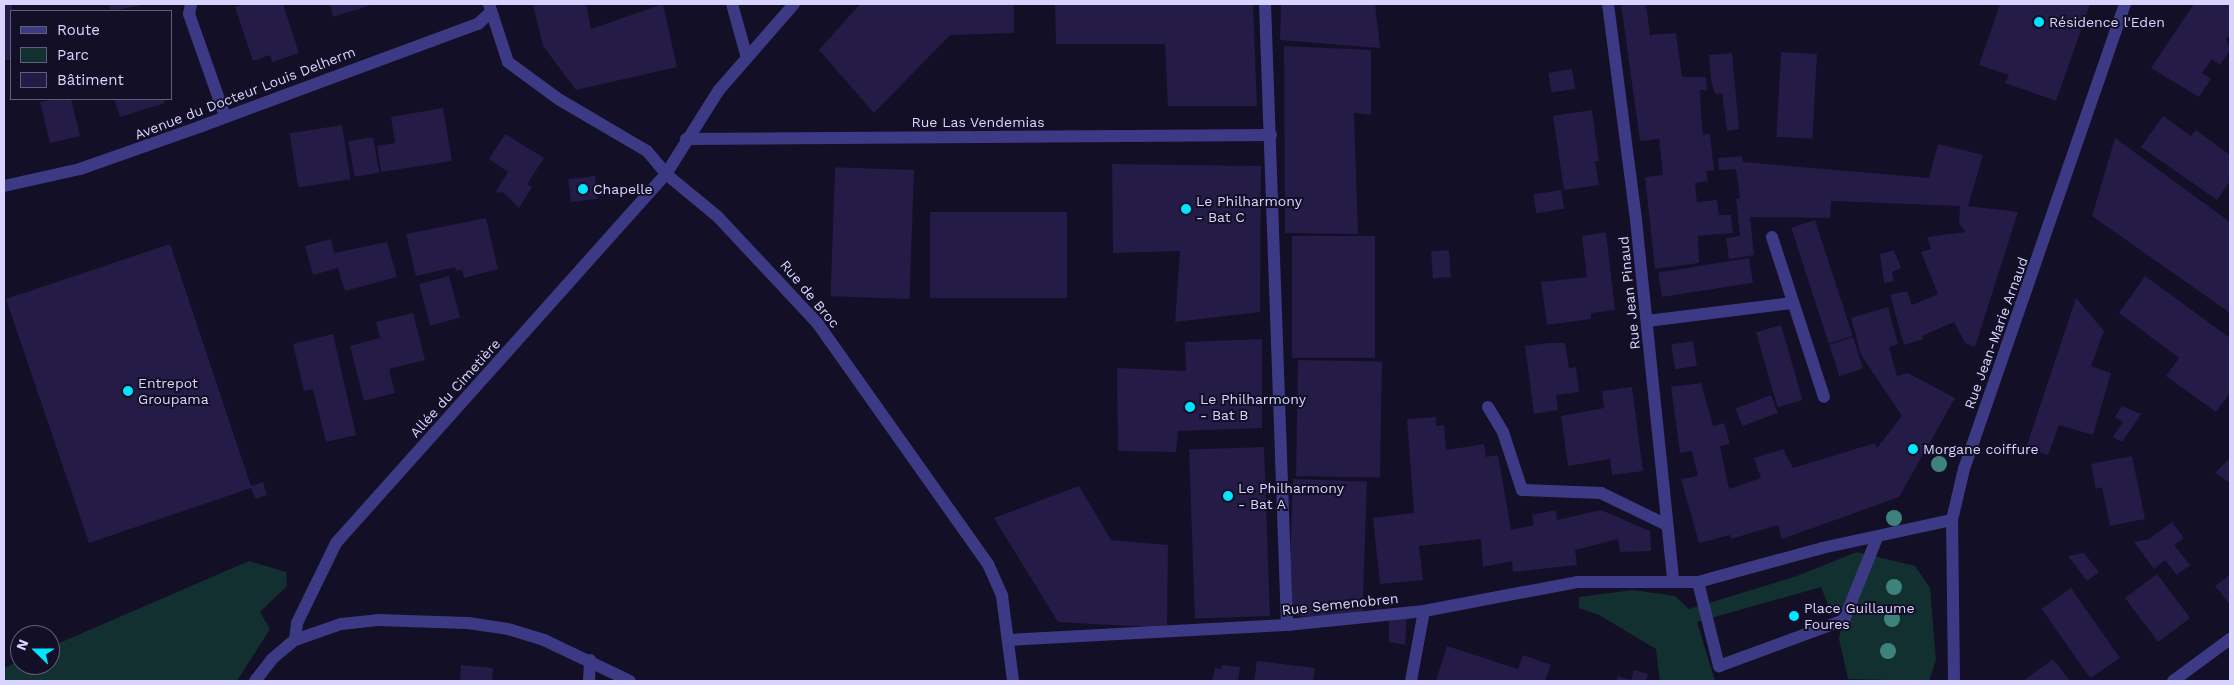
<!DOCTYPE html>
<html>
<head>
<meta charset="utf-8">
<style>
  body { margin:0 }
  #map { position:relative; width:2234px; height:685px; overflow:hidden; background:#130f26; font-family:"Work Sans",sans-serif }
  div>[style] { position:absolute }
  [style*='--x'] { left:calc(var(--x)*1px); top:calc(var(--y)*1px); width:calc(var(--w)*1px); rotate:calc(var(--a)*1deg) }
  .green>* { inset:0; background:#12302f }
  .building>* { inset:0; background:#241b47; transform-origin:0 0 }
  .minor>* { height:12px; margin:-6px; padding:0 6px; transform-origin:6px; border-radius:6px; background:#3d3a85 }
  .trees>* { width:16px; height:16px; margin:-8px; border-radius:50%; background:#3d827b }
  .dots>* { width:14px; height:14px; translate:-50% -50%; box-sizing:border-box; border:2px solid #130f26; border-radius:50% }
  span { translate:-50% -50%; white-space:nowrap; text-align:center; line-height:1.15; -webkit-text-stroke:4px #130f26; paint-order:stroke }
  .poi-label { font-size:14px; color:#d9d4ff }
  .left { translate:0 -50%; text-align:left }
  .street-label { font-size:14px; color:#d9d4ff }
  .frame { position:absolute; inset:0; border:5px solid #d9d4ff; pointer-events:none }
  .legend { position:absolute; left:10px; top:10px; width:162px; height:90px; box-sizing:border-box; background:#130f26; border:1px solid #625e7d; margin:0; padding:6px 9px; list-style:none; font-size:15px; color:#d9d4ff }
  .legend li { display:flex; align-items:center; gap:10px; height:25px }
  .legend b { width:25px; border:1px solid #625e7d }
  .north { position:absolute; left:10px; top:625px; width:50px; height:50px; box-sizing:border-box; background:#130f26; border:1px solid #625e7d; border-radius:50%; rotate:292deg; font-size:14px; font-weight:700; line-height:20px; text-align:center; color:#d9d4ff }
  .north::after { content:''; display:block; margin:auto; width:18px; height:22px; background:#00e5ff; clip-path:polygon(50% 0,100% 100%,50% 72%,0 100%) }
</style>
</head>
<body>
<div id="map">
  <div class="green">
    <i style="clip-path:polygon(1857px 552px,1915px 566px,1930px 588px,1936px 660px,1929px 681px,1848px 679px,1839px 639px,1844px 608px,1830px 610px,1821px 587px,1697px 622px,1715px 681px,1660px 681px,1656px 649px,1599px 615px,1579px 608px,1579px 597px,1633px 590px,1675px 596px,1689px 609px,1797px 576px)"></i>
    <i style="clip-path:polygon(249px 561px,286px 572px,287px 586px,260px 612px,270px 629px,237px 681px,4px 681px,4px 668px,20px 661px,20px 665px,50px 665px,50px 647px)"></i>
  </div>
  <div class="building">
    <i style="left:4px;top:4px;width:8px;height:56px"></i>
    <i style="clip-path:polygon(109px 4px,148px 4px,111px 11px)"></i>
    <i style="clip-path:polygon(246px 4px,283px 4px,299px 53px,272px 62px,270px 55px,253px 61px,235px 7px)"></i>
    <i style="clip-path:polygon(330px 4px,374px 4px,333px 17px)"></i>
    <i style="clip-path:polygon(533px 4px,586px 4px,591px 29px,663px 4px,677px 67px,576px 90px,543px 46px)"></i>
    <i style="clip-path:polygon(860px 4px,1014px 4px,1014px 33px,950px 35px,874px 113px,819px 50px)"></i>
    <i style="clip-path:polygon(1055px 4px,1253px 4px,1257px 106px,1168px 106px,1165px 44px,1056px 44px)"></i>
    <i style="clip-path:polygon(1281px 4px,1375px 4px,1380px 48px,1280px 40px)"></i>
    <i style="clip-path:polygon(1621px 4px,1646px 4px,1650px 35px,1676px 33px,1682px 77px,1706px 77px,1707px 90px,1700px 90px,1701px 112px,1703px 135px,1710px 134px,1714px 170px,1706px 171px,1708px 181px,1695px 183px,1697px 202px,1717px 200px,1719px 215px,1731px 215px,1733px 233px,1698px 236px,1699px 263px,1655px 269px,1645px 177px,1663px 175px,1659px 139px,1640px 141px)"></i>
    <i style="clip-path:polygon(2000px 4px,2090px 4px,2056px 101px,2005px 83px,2009px 75px,1979px 65px)"></i>
    <i style="clip-path:polygon(2194px 4px,2230px 4px,2230px 35px,2226px 39px,2230px 50px,2220px 65px,2212px 59px,2202px 73px,2211px 79px,2199px 97px,2151px 68px)"></i>
    <i style="clip-path:polygon(1284px 46px,1371px 50px,1371px 115px,1354px 113px,1358px 234px,1285px 233px)"></i>
    <i style="left:1781px;top:52px;width:36px;height:85px;rotate:3deg"></i>
    <i style="clip-path:polygon(1732px 53px,1739px 129px,1727px 131px,1722px 93px,1715px 94px,1711px 80px,1709px 55px)"></i>
    <i style="left:1572px;top:69px;width:20px;height:24px;rotate:81deg"></i>
    <i style="clip-path:polygon(56px 99px,71px 99px,80px 136px,50px 143px,40px 102px)"></i>
    <i style="clip-path:polygon(114px 99px,163px 99px,165px 103px,120px 117px)"></i>
    <i style="clip-path:polygon(443px 108px,452px 161px,381px 172px,377px 146px,395px 143px,391px 117px)"></i>
    <i style="clip-path:polygon(1592px 110px,1599px 161px,1595px 161px,1599px 185px,1564px 190px,1553px 116px)"></i>
    <i style="clip-path:polygon(2163px 116px,2191px 136px,2196px 130px,2230px 155px,2230px 181px,2217px 200px,2141px 147px)"></i>
    <i style="left:342px;top:125px;width:55px;height:53px;rotate:81deg"></i>
    <i style="clip-path:polygon(505px 134px,544px 158px,527px 184px,532px 187px,519px 208px,503px 192px,495px 193px,508px 172px,489px 159px)"></i>
    <i style="left:373px;top:137px;width:36px;height:25px;rotate:80deg"></i>
    <i style="clip-path:polygon(2115px 138px,2230px 222px,2230px 313px,2092px 216px)"></i>
    <i style="clip-path:polygon(1938px 144px,1983px 155px,1968px 206px,2018px 212px,1975px 347px,1965px 343px,1954px 322px,1922px 336px,1923px 339px,1904px 345px,1890px 295px,1907px 291px,1912px 305px,1938px 294px,1921px 252px,1931px 249px,1927px 237px,1966px 232px,1959px 224px,1960px 206px,1831px 201px,1830px 218px,1750px 217px,1754px 255px,1729px 259px,1726px 238px,1740px 236px,1736px 199px,1740px 198px,1736px 169px,1719px 170px,1718px 158px,1742px 156px,1743px 162px,1929px 178px)"></i>
    <i style="clip-path:polygon(1112px 164px,1261px 166px,1260px 312px,1175px 322px,1180px 251px,1113px 253px)"></i>
    <i style="left:914px;top:170px;width:129px;height:79px;rotate:92deg"></i>
    <i style="left:595px;top:176px;width:23px;height:27px;rotate:83deg"></i>
    <i style="left:1561px;top:190px;width:19px;height:28px;rotate:81deg"></i>
    <i style="left:930px;top:212px;width:137px;height:86px"></i>
    <i style="clip-path:polygon(486px 218px,498px 269px,464px 278px,462px 270px,456px 271px,455px 267px,416px 276px,406px 234px)"></i>
    <i style="left:1815px;top:220px;width:122px;height:25px;rotate:72deg"></i>
    <i style="clip-path:polygon(1606px 232px,1615px 310px,1591px 313px,1591px 319px,1547px 325px,1541px 282px,1587px 277px,1582px 236px)"></i>
    <i style="left:1375px;top:236px;width:122px;height:83px;rotate:90deg"></i>
    <i style="clip-path:polygon(331px 239px,334px 253px,387px 242px,397px 277px,345px 291px,338px 268px,313px 275px,305px 246px)"></i>
    <i style="clip-path:polygon(170px 244px,251px 486px,263px 482px,267px 495px,255px 499px,251px 488px,89px 543px,6px 299px)"></i>
    <i style="left:1449px;top:250px;width:27px;height:18px;rotate:86deg"></i>
    <i style="clip-path:polygon(1894px 250px,1901px 268px,1892px 272px,1894px 281px,1884px 283px,1880px 254px)"></i>
    <i style="left:1749px;top:258px;width:25px;height:92px;rotate:81deg"></i>
    <i style="left:449px;top:276px;width:43px;height:31px;rotate:75deg"></i>
    <i style="clip-path:polygon(2145px 276px,2230px 338px,2230px 393px,2216px 412px,2166px 376px,2179px 358px,2119px 313px)"></i>
    <i style="clip-path:polygon(2076px 298px,2104px 331px,2091px 366px,2111px 373px,2093px 435px,2059px 425px,2048px 455px,2026px 448px)"></i>
    <i style="clip-path:polygon(1888px 307px,1898px 344px,1889px 347px,1897px 376px,1908px 373px,1955px 398px,1899px 497px,1782px 539px,1778px 525px,1731px 539px,1730px 535px,1699px 543px,1681px 479px,1698px 476px,1692px 451px,1680px 453px,1671px 387px,1701px 383px,1713px 426px,1724px 423px,1730px 444px,1720px 446px,1729px 489px,1761px 478px,1754px 458px,1783px 449px,1793px 468px,1875px 443px,1877px 448px,1902px 416px,1861px 355px,1851px 318px)"></i>
    <i style="clip-path:polygon(413px 313px,425px 360px,389px 369px,395px 393px,364px 401px,350px 346px,380px 338px,376px 322px)"></i>
    <i style="left:1781px;top:325px;width:78px;height:26px;rotate:74deg"></i>
    <i style="clip-path:polygon(333px 334px,356px 435px,326px 442px,313px 389px,304px 391px,293px 344px)"></i>
    <i style="left:1853px;top:337px;width:33px;height:25px;rotate:72deg"></i>
    <i style="clip-path:polygon(1262px 339px,1262px 428px,1178px 431px,1176px 452px,1118px 451px,1117px 368px,1186px 371px,1185px 342px)"></i>
    <i style="left:1693px;top:341px;width:25px;height:22px;rotate:81deg"></i>
    <i style="clip-path:polygon(1549px 343px,1565px 343px,1569px 368px,1576px 367px,1579px 392px,1556px 395px,1558px 410px,1534px 414px,1525px 346px)"></i>
    <i style="left:1298px;top:360px;width:84px;height:116px;rotate:1deg"></i>
    <i style="clip-path:polygon(1632px 387px,1643px 471px,1612px 475px,1610px 459px,1568px 466px,1561px 416px,1604px 408px,1602px 391px)"></i>
    <i style="left:1771px;top:395px;width:19px;height:38px;rotate:69deg"></i>
    <i style="clip-path:polygon(2122px 406px,2141px 414px,2122px 442px,2113px 437px,2123px 422px,2115px 417px)"></i>
    <i style="clip-path:polygon(1436px 417px,1436px 426px,1444px 425px,1446px 450px,1484px 444px,1486px 457px,1498px 455px,1511px 530px,1534px 525px,1532px 515px,1556px 510px,1557px 520px,1601px 510px,1650px 531px,1651px 551px,1620px 552px,1618px 539px,1575px 550px,1577px 565px,1513px 572px,1512px 561px,1483px 567px,1481px 539px,1419px 546px,1423px 580px,1380px 584px,1373px 518px,1414px 513px,1407px 419px)"></i>
    <i style="left:1264px;top:447px;width:169px;height:75px;rotate:88deg"></i>
    <i style="clip-path:polygon(2132px 456px,2145px 519px,2110px 526px,2102px 487px,2096px 489px,2091px 464px)"></i>
    <i style="clip-path:polygon(2230px 458px,2230px 483px,2215px 473px)"></i>
    <i style="left:1293px;top:479px;width:74px;height:137px;rotate:2deg"></i>
    <i style="clip-path:polygon(1079px 486px,1111px 540px,1168px 545px,1167px 628px,1058px 622px,994px 518px)"></i>
    <i style="clip-path:polygon(2172px 522px,2184px 538px,2174px 545px,2190px 565px,2177px 575px,2165px 560px,2154px 569px,2134px 542px,2149px 539px)"></i>
    <i style="clip-path:polygon(2084px 553px,2099px 572px,2087px 581px,2068px 556px)"></i>
    <i style="left:2157px;top:574px;width:55px;height:40px;rotate:53deg"></i>
    <i style="clip-path:polygon(2230px 575px,2230px 605px,2215px 586px)"></i>
    <i style="left:2071px;top:588px;width:85px;height:36px;rotate:55deg"></i>
    <i style="clip-path:polygon(1407px 613px,1405px 645px,1389px 642px,1389px 615px)"></i>
    <i style="clip-path:polygon(1447px 646px,1518px 669px,1523px 655px,1551px 665px,1545px 681px,1436px 681px)"></i>
    <i style="clip-path:polygon(2053px 659px,2070px 681px,2023px 681px)"></i>
    <i style="clip-path:polygon(1257px 661px,1315px 668px,1313px 681px,1254px 681px)"></i>
    <i style="clip-path:polygon(461px 665px,493px 668px,492px 681px,460px 681px)"></i>
    <i style="clip-path:polygon(1222px 665px,1240px 667px,1238px 681px,1212px 681px,1215px 668px,1221px 669px)"></i>
    <i style="clip-path:polygon(1634px 670px,1648px 674px,1646px 681px,1616px 681px,1618px 676px,1631px 680px)"></i>
  </div>
  <div class="minor">
    <i style="--x:191;--y:4;--w:10;--a:101"></i>
    <i style="--x:189;--y:14;--w:108;--a:70.6"></i>
    <i style="--x:489;--y:4;--w:61;--a:71.9"></i>
    <i style="--x:508;--y:62;--w:64;--a:36.2"></i>
    <i style="--x:560;--y:100;--w:101;--a:30.4"></i>
    <i style="--x:647;--y:151;--w:30;--a:50"></i>
    <i style="--x:666;--y:174;--w:67;--a:39.6"></i>
    <i style="--x:718;--y:217;--w:146;--a:46.9"></i>
    <i style="--x:818;--y:324;--w:294;--a:54.7"></i>
    <i style="--x:988;--y:564;--w:35;--a:66"></i>
    <i style="--x:1002;--y:596;--w:86;--a:82.6"></i>
    <i style="--x:732;--y:4;--w:56;--a:74.5"></i>
    <i style="--x:1265;--y:4;--w:621;--a:87.97"></i>
    <i style="--x:1608;--y:4;--w:218;--a:82.6"></i>
    <i style="--x:1636;--y:220;--w:362;--a:84.1"></i>
    <i style="--x:686;--y:139;--w:585;--a:-0.39"></i>
    <i style="--x:4;--y:186;--w:78;--a:-12.6"></i>
    <i style="--x:80;--y:169;--w:126;--a:-19.4"></i>
    <i style="--x:199;--y:127;--w:297;--a:-20.3"></i>
    <i style="--x:478;--y:24;--w:18;--a:-43"></i>
    <i style="--x:1772;--y:237;--w:168;--a:72"></i>
    <i style="--x:1647;--y:321;--w:145;--a:-7.1"></i>
    <i style="--x:1488;--y:407;--w:29;--a:59"></i>
    <i style="--x:1503;--y:432;--w:61;--a:71.9"></i>
    <i style="--x:1522;--y:490;--w:79;--a:2.2"></i>
    <i style="--x:1601;--y:493;--w:73;--a:25.9"></i>
    <i style="--x:1698;--y:582;--w:87;--a:76"></i>
    <i style="--x:1719;--y:666;--w:133;--a:-20.2"></i>
    <i style="--x:1844;--y:620;--w:88;--a:-68.1"></i>
    <i style="--x:295;--y:640;--w:17;--a:-83"></i>
    <i style="--x:297;--y:623;--w:89;--a:-64"></i>
    <i style="--x:336;--y:543;--w:495;--a:-48.2"></i>
    <i style="--x:666;--y:174;--w:99;--a:-57.8"></i>
    <i style="--x:719;--y:90;--w:114;--a:-48.9"></i>
    <i style="--x:1008;--y:640;--w:279;--a:-3.1"></i>
    <i style="--x:1287;--y:625;--w:138;--a:-5.8"></i>
    <i style="--x:1424;--y:611;--w:156;--a:-10.7"></i>
    <i style="--x:1577;--y:582;--w:121;--a:0"></i>
    <i style="--x:1698;--y:582;--w:129;--a:-15.3"></i>
    <i style="--x:1822;--y:548;--w:133;--a:-12.2"></i>
    <i style="--x:255;--y:681;--w:28;--a:-52"></i>
    <i style="--x:272;--y:659;--w:30;--a:-40"></i>
    <i style="--x:295;--y:640;--w:49;--a:-19.2"></i>
    <i style="--x:341;--y:624;--w:37;--a:-6"></i>
    <i style="--x:378;--y:620;--w:90;--a:1.9"></i>
    <i style="--x:468;--y:623;--w:40;--a:8.5"></i>
    <i style="--x:508;--y:629;--w:38;--a:17"></i>
    <i style="--x:544;--y:640;--w:95;--a:25.5"></i>
    <i style="--x:589;--y:681;--w:21;--a:-87"></i>
    <i style="--x:1411;--y:681;--w:71;--a:-79.5"></i>
    <i style="--x:1954;--y:681;--w:161;--a:-90.7"></i>
    <i style="--x:1952;--y:520;--w:52;--a:-76.8"></i>
    <i style="--x:1964;--y:469;--w:492;--a:-70.9"></i>
    <i style="--x:2173;--y:681;--w:71;--a:-36.4"></i>
  </div>
  <div class="trees">
    <i style="left:1939px;top:464px"></i>
    <i style="left:1894px;top:518px"></i>
    <i style="left:1894px;top:587px"></i>
    <i style="left:1892px;top:619px"></i>
    <i style="left:1888px;top:651px"></i>
  </div>
  <div class="dots">
    <i style="left:2039px;top:22px;background:#00e5ff"></i>
    <i style="left:583px;top:189px;background:#00e5ff"></i>
    <i style="left:1186px;top:209px;background:#00e5ff"></i>
    <i style="left:128px;top:391px;background:#00e5ff"></i>
    <i style="left:1190px;top:407px;background:#00e5ff"></i>
    <i style="left:1913px;top:449px;background:#00e5ff"></i>
    <i style="left:1228px;top:496px;background:#00e5ff"></i>
    <i style="left:1794px;top:616px;background:#00e5ff"></i>
  </div>
  <div class="poi-label">
    <span class="left" style="left:2049px;top:22px">Résidence l'Eden</span>
    <span class="left" style="left:593px;top:189px">Chapelle</span>
    <span class="left" style="left:1196px;top:209px">Le Philharmony<br>- Bat C</span>
    <span class="left" style="left:138px;top:391px">Entrepot<br>Groupama</span>
    <span class="left" style="left:1200px;top:407px">Le Philharmony<br>- Bat B</span>
    <span class="left" style="left:1923px;top:449px">Morgane coiffure</span>
    <span class="left" style="left:1238px;top:496px">Le Philharmony<br>- Bat A</span>
    <span class="left" style="left:1804px;top:616px">Place Guillaume<br>Foures</span>
  </div>
  <div class="street-label">
    <span style="left:245px;top:93px;rotate:-21deg">Avenue du Docteur Louis Delherm</span>
    <span style="left:978px;top:122px">Rue Las Vendemias</span>
    <span style="left:1629px;top:293px;rotate:-96deg">Rue Jean Pinaud</span>
    <span style="left:810px;top:294px;rotate:50deg">Rue de Broc</span>
    <span style="left:1996px;top:333px;rotate:-70deg">Rue Jean-Marie Arnaud</span>
    <span style="left:455px;top:388px;rotate:-48deg">Allée du Cimetière</span>
    <span style="left:1340px;top:604px;rotate:-6deg">Rue Semenobren</span>
  </div>
  <div class="frame"></div>
  <ul class="legend">
  <li><b style="height:6px;background:#3d3a85"></b>Route</li>
  <li><b style="height:14px;background:#12302f"></b>Parc</li>
  <li><b style="height:14px;background:#241b47"></b>Bâtiment</li>
  </ul>
  <div class="north">N</div>
</div>
</body>
</html>
